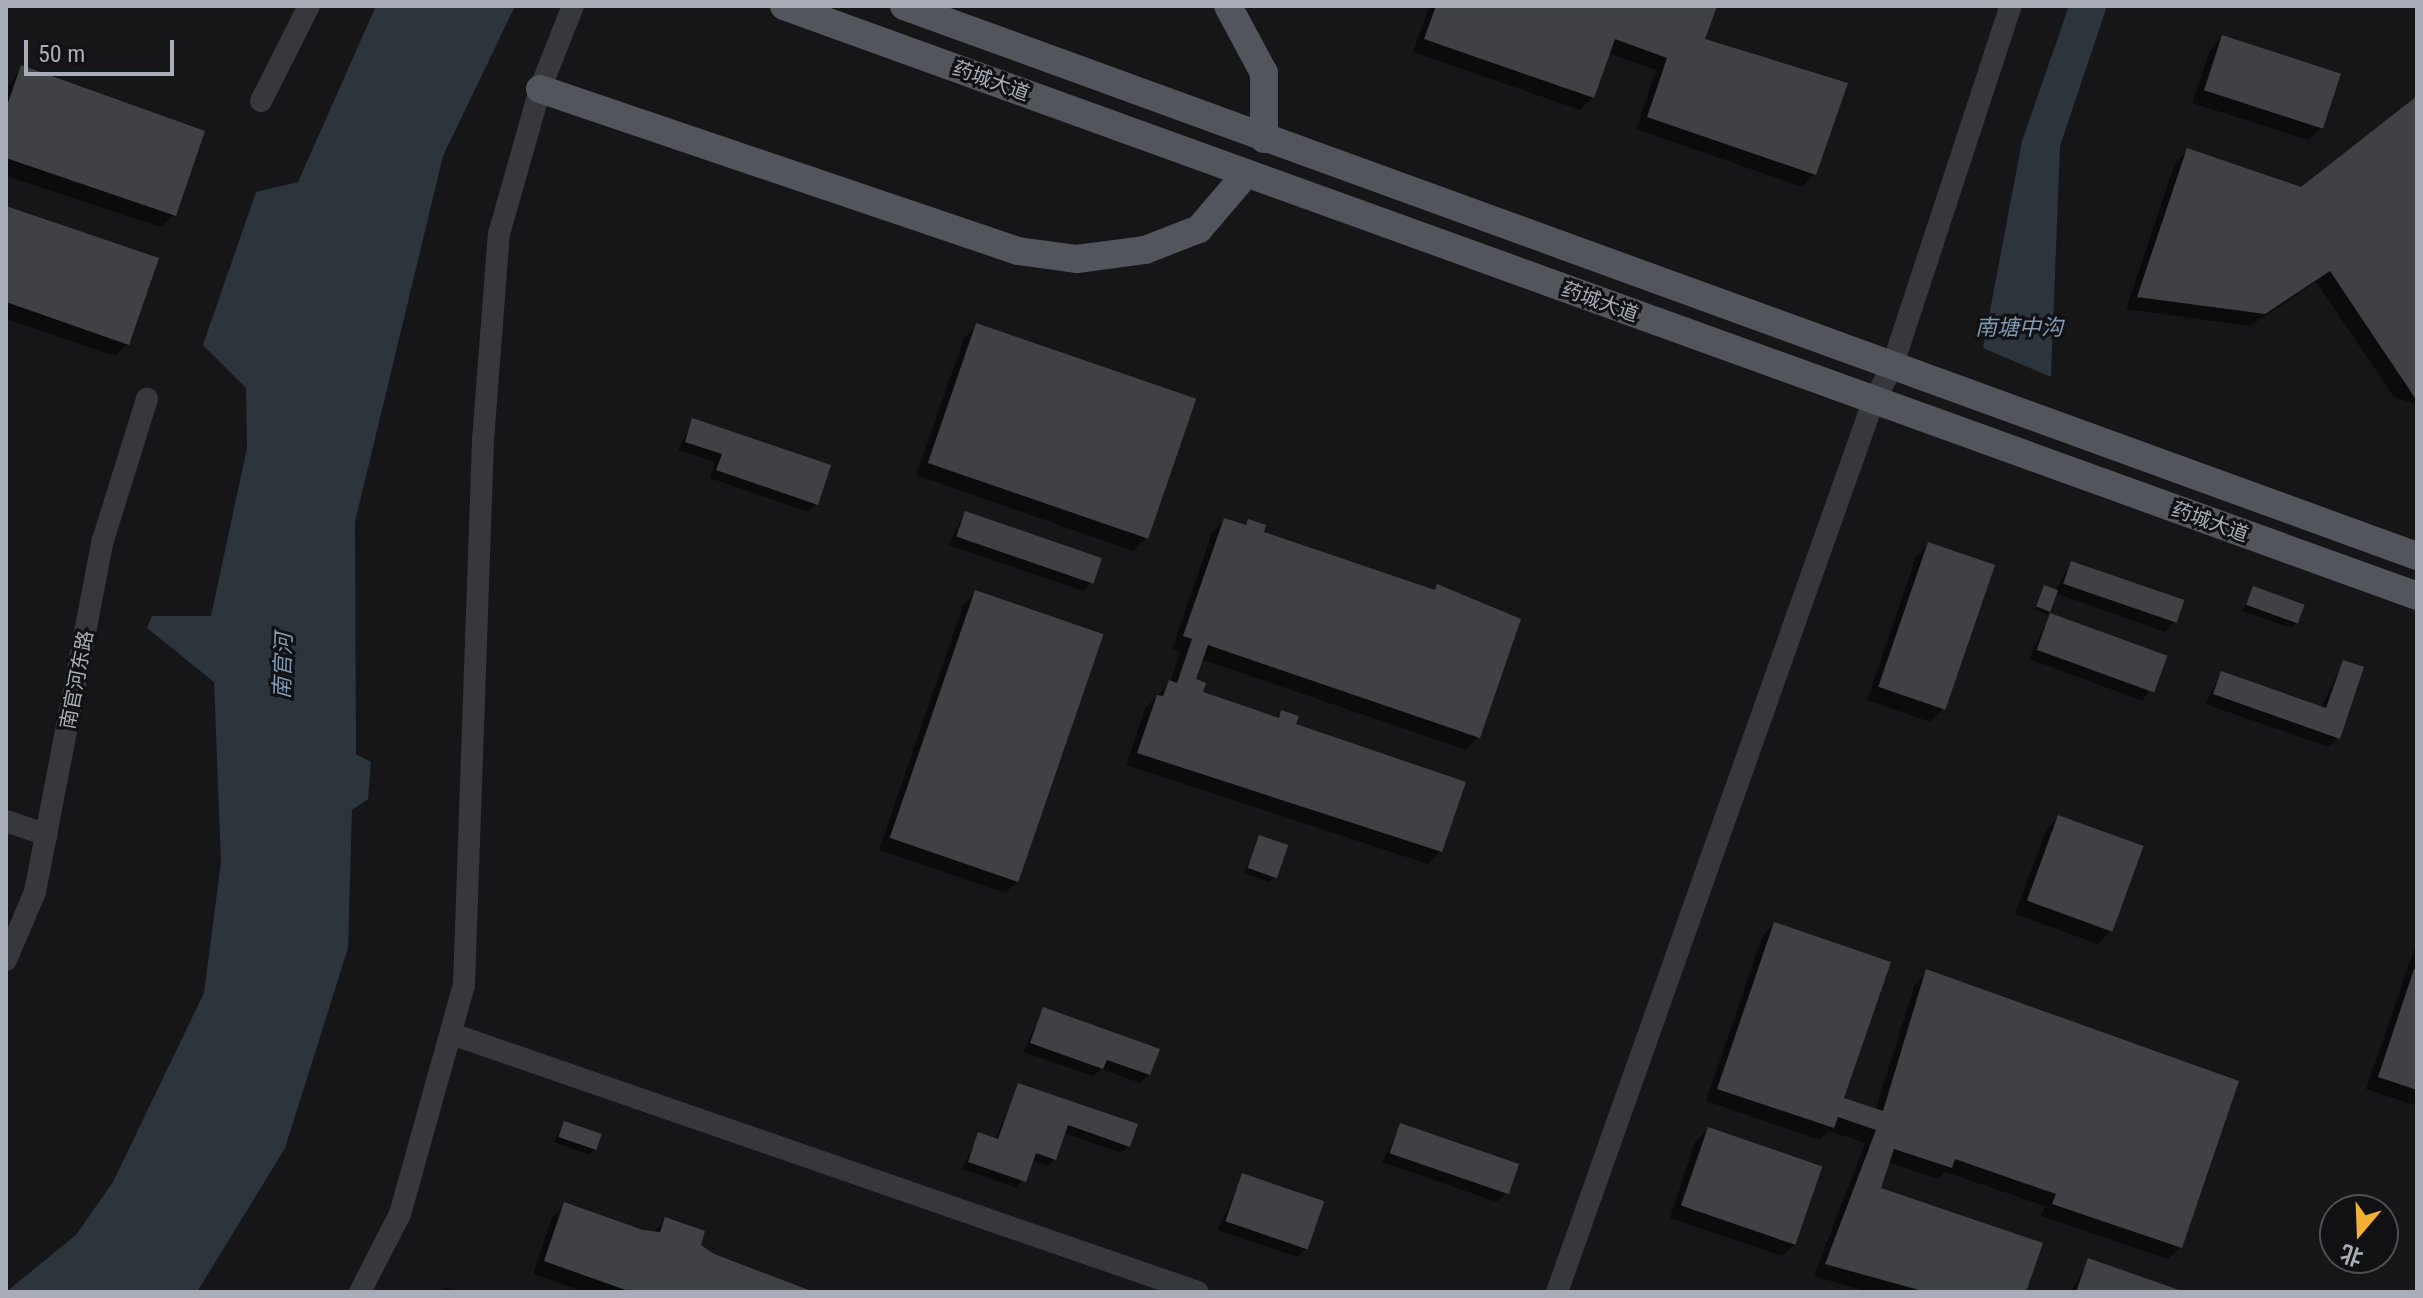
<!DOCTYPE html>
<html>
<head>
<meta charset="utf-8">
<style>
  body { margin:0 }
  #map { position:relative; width:2423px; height:1298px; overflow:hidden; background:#161618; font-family:"Roboto Condensed","Noto Sans SC",sans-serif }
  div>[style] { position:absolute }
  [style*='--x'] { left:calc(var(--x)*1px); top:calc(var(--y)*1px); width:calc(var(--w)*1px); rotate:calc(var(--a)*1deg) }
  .water>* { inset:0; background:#2c353c }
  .shadow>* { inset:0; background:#0007 }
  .building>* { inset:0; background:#404145; transform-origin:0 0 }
  .minor>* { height:22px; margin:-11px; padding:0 11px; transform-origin:11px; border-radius:11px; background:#37383d }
  .major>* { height:28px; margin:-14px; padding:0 14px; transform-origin:14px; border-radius:14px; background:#53555c }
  span { translate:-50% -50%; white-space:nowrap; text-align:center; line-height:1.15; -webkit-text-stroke:6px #111113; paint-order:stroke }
  .street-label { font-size:20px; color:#a8adb8 }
  .water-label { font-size:22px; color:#7f9bb3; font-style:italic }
  .frame { position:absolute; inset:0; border:8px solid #a8adb8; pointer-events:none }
  .north { position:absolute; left:2319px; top:1194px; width:80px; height:80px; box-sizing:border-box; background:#111113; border:2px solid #4d4f55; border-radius:50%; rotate:199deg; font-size:22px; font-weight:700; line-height:32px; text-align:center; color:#a8adb8 }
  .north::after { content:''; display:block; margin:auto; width:28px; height:36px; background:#f2b134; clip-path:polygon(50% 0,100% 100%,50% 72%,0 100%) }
  .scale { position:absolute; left:24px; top:40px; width:150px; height:36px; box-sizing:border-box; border:4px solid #a8adb8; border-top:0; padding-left:10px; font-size:24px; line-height:28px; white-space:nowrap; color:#a8adb8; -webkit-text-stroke:6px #111113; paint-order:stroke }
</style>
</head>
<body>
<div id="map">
  <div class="water">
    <i style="clip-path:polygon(376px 6px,515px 6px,443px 156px,355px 522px,356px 754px,371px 762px,368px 799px,352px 810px,348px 948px,285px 1148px,197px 1292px,6px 1292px,76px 1235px,113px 1182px,204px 993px,221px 862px,214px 682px,147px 628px,152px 616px,211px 616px,247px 448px,246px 388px,203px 345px,256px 192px,298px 182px)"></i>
    <i style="clip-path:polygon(2069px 6px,2107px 6px,2060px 146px,2051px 377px,1983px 348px,2022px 141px)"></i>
  </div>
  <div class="shadow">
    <i style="clip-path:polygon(1429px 6px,1715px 6px,1703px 41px,1814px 174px,1802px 187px,1636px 129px,1656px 70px,1608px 53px,1593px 97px,1580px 110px,1413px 52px)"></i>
    <i style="clip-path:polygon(2222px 37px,2321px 128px,2308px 140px,2192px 103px,2210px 50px)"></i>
    <i style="clip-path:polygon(21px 68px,174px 215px,161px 227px,6px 176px,6px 89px)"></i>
    <i style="clip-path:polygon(2417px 101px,2417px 405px,2394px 397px,2316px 282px,2250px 326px,2126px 309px,2175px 163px,2188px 150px,2301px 190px)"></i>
    <i style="clip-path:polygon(6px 207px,128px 344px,115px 356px,6px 319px)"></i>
    <i style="clip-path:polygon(977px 326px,1146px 539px,1133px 551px,916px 475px,964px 338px)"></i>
    <i style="clip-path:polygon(693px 420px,816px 504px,808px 512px,710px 478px,715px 462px,678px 450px)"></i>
    <i style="clip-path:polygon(965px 513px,1092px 582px,1083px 591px,948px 545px)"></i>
    <i style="clip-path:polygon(1224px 520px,1243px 527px,1248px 521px,1262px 533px,1433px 592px,1438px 586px,1478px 737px,1466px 750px,1201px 659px,1193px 681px,1200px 693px,1276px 719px,1282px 713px,1441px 851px,1428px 864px,1126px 765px,1145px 709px,1170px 682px,1180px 652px,1172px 649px,1212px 533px)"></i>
    <i style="clip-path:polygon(1929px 544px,1992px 566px,1943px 709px,1930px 722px,1867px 700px,1916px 557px)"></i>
    <i style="clip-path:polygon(2071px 563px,2174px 623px,2165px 632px,2055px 593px,2048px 614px,2165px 657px,2143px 701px,2029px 659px,2050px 615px,2035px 610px,2042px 589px,2055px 591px)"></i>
    <i style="clip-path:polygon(2254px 589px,2297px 622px,2292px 628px,2242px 611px)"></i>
    <i style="clip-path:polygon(975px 593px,1018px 880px,1006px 893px,879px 850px,963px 605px)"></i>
    <i style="clip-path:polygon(2343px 662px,2338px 737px,2329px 747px,2205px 704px,2221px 673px,2321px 708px)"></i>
    <i style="clip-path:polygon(2059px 817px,2111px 931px,2098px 944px,2015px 914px,2046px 830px)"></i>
    <i style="clip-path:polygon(1260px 837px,1275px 876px,1269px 882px,1244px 873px)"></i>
    <i style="clip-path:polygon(1774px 924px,1842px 1100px,1875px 1111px,1915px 984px,1927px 972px,2181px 1247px,2168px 1259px,2041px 1216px,2045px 1206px,1945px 1172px,1938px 1179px,1888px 1162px,1879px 1189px,2024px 1292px,1868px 1292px,1814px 1276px,1865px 1143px,1829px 1131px,1820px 1140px,1706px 1101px,1762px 937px)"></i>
    <i style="clip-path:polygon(2417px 941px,2417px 1106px,2366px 1089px)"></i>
    <i style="clip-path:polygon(1044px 1009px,1149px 1074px,1140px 1083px,1101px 1069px,1093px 1076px,1023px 1052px)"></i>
    <i style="clip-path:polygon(1019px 1085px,1128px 1146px,1121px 1153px,1064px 1133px,1055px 1159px,1048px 1166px,1032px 1160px,1017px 1188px,962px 1169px,979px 1134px,995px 1140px)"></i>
    <i style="clip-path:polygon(564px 1124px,595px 1149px,589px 1155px,554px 1142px)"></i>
    <i style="clip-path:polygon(1401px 1126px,1507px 1193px,1497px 1202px,1382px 1162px)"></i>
    <i style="clip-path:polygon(1708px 1129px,1795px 1244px,1782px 1256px,1670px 1218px,1695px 1142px)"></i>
    <i style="clip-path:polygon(1243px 1175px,1306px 1248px,1297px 1257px,1218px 1230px)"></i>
    <i style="clip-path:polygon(565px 1204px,642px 1232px,653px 1233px,666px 1219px,713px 1256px,787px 1292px,585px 1292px,533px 1274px,552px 1217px)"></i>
    <i style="clip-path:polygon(2089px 1260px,2165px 1292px,2071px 1292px)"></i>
    <i style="clip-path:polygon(445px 1287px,460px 1292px,440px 1292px)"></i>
  </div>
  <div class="building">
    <i style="clip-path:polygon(1436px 6px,1717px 6px,1705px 39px,1848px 83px,1816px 175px,1647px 117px,1667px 58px,1615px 39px,1594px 98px,1424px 39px)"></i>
    <i style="left:2222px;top:35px;width:125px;height:58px;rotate:18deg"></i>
    <i style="clip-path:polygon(21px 65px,205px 131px,176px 216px,6px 158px,6px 109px)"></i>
    <i style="clip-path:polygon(2417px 96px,2417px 401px,2330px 271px,2265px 314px,2137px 297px,2187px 148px,2301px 187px)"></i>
    <i style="clip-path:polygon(6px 206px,159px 258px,129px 345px,6px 302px)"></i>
    <i style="left:976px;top:323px;width:233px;height:148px;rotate:19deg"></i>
    <i style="clip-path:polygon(692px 418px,831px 465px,818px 505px,716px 470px,722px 454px,685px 442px)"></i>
    <i style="left:965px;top:511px;width:145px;height:27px;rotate:19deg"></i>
    <i style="clip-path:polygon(1224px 518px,1246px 525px,1248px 519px,1266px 525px,1264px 532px,1435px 590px,1437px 584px,1521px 619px,1480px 738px,1208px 645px,1196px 679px,1206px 683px,1203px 692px,1279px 718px,1281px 710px,1299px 716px,1296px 724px,1466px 782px,1442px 852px,1137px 753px,1157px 695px,1163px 696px,1169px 680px,1177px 683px,1192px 639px,1183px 636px)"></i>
    <i style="left:1928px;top:542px;width:71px;height:153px;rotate:19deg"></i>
    <i style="left:2071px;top:561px;width:120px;height:24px;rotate:19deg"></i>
    <i style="left:2044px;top:585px;width:15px;height:23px;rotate:20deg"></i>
    <i style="left:2253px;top:586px;width:55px;height:20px;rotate:20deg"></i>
    <i style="left:975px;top:590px;width:136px;height:262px;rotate:19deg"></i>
    <i style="left:2050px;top:613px;width:125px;height:39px;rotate:20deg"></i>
    <i style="clip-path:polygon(2343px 660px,2364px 667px,2340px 739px,2213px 694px,2221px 671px,2326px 708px)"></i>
    <i style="left:2058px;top:815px;width:91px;height:91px;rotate:20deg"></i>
    <i style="left:1259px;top:835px;width:31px;height:35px;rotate:19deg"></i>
    <i style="clip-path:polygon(1774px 922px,1891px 962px,1844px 1098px,1883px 1111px,1926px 969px,2239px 1081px,2182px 1248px,2052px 1204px,2056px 1194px,1955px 1159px,1952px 1168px,1894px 1149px,1881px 1188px,2043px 1243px,2026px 1292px,1926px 1292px,1825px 1264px,1876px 1130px,1838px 1117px,1834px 1128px,1717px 1089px)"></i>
    <i style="clip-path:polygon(2414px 969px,2417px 969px,2417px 1090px,2378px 1077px)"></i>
    <i style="clip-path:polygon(1043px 1007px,1160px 1049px,1150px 1075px,1107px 1060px,1103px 1069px,1030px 1043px)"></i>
    <i style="clip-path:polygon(1018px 1083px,1138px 1124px,1130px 1147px,1068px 1125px,1056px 1160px,1036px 1153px,1026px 1182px,968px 1162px,978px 1132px,998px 1139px)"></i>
    <i style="left:564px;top:1121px;width:40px;height:17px;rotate:19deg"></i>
    <i style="left:1400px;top:1123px;width:126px;height:32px;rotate:19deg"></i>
    <i style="left:1708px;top:1127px;width:121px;height:83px;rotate:19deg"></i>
    <i style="left:1242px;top:1173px;width:87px;height:51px;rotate:19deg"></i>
    <i style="clip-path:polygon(564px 1202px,643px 1230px,660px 1232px,665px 1217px,705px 1231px,701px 1245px,714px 1254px,814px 1292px,631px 1292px,544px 1261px)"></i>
    <i style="clip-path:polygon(2088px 1258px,2179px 1290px,2178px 1292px,2076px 1292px)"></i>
  </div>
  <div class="minor">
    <i style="--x:261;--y:101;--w:106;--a:-63.2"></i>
    <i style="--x:6;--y:821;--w:43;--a:18.9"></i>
    <i style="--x:6;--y:960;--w:74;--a:-66.9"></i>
    <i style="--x:35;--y:892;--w:359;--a:-79.1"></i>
    <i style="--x:103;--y:540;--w:148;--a:-72.7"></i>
    <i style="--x:452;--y:1034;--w:789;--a:19.08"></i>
    <i style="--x:360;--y:1292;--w:88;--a:-62.9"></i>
    <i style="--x:400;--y:1214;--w:238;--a:-74.4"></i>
    <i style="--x:464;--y:985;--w:545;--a:-88"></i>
    <i style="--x:483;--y:440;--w:207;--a:-85.6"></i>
    <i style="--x:499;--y:234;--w:151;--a:-74.2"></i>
    <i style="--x:540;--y:89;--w:89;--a:-68.3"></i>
    <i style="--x:1557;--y:1292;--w:944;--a:-70.45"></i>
    <i style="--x:1873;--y:402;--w:37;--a:-61"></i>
    <i style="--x:1891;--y:370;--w:383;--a:-71.8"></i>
  </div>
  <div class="major">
    <i style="--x:784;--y:6;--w:1736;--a:19.86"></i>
    <i style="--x:904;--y:6;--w:1610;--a:19.98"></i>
    <i style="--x:1228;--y:6;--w:76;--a:61.8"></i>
    <i style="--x:1264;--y:73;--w:66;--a:90"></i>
    <i style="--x:540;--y:89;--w:505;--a:18.72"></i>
    <i style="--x:1018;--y:251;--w:60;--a:7.7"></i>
    <i style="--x:1077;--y:259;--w:69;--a:-7.5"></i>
    <i style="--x:1145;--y:250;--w:58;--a:-21.3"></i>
    <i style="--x:1199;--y:229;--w:72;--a:-49.5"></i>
  </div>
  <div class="street-label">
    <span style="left:991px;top:81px;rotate:20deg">药城大道</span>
    <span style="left:1600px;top:302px;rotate:20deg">药城大道</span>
    <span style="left:2210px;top:522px;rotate:20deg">药城大道</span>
    <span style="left:77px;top:680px;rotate:-79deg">南官河东路</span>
  </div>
  <div class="water-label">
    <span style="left:2019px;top:328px">南塘中沟</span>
    <span style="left:283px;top:666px;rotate:-88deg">南官河</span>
  </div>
  <div class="frame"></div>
  <div class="north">北</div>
  <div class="scale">50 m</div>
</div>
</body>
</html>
